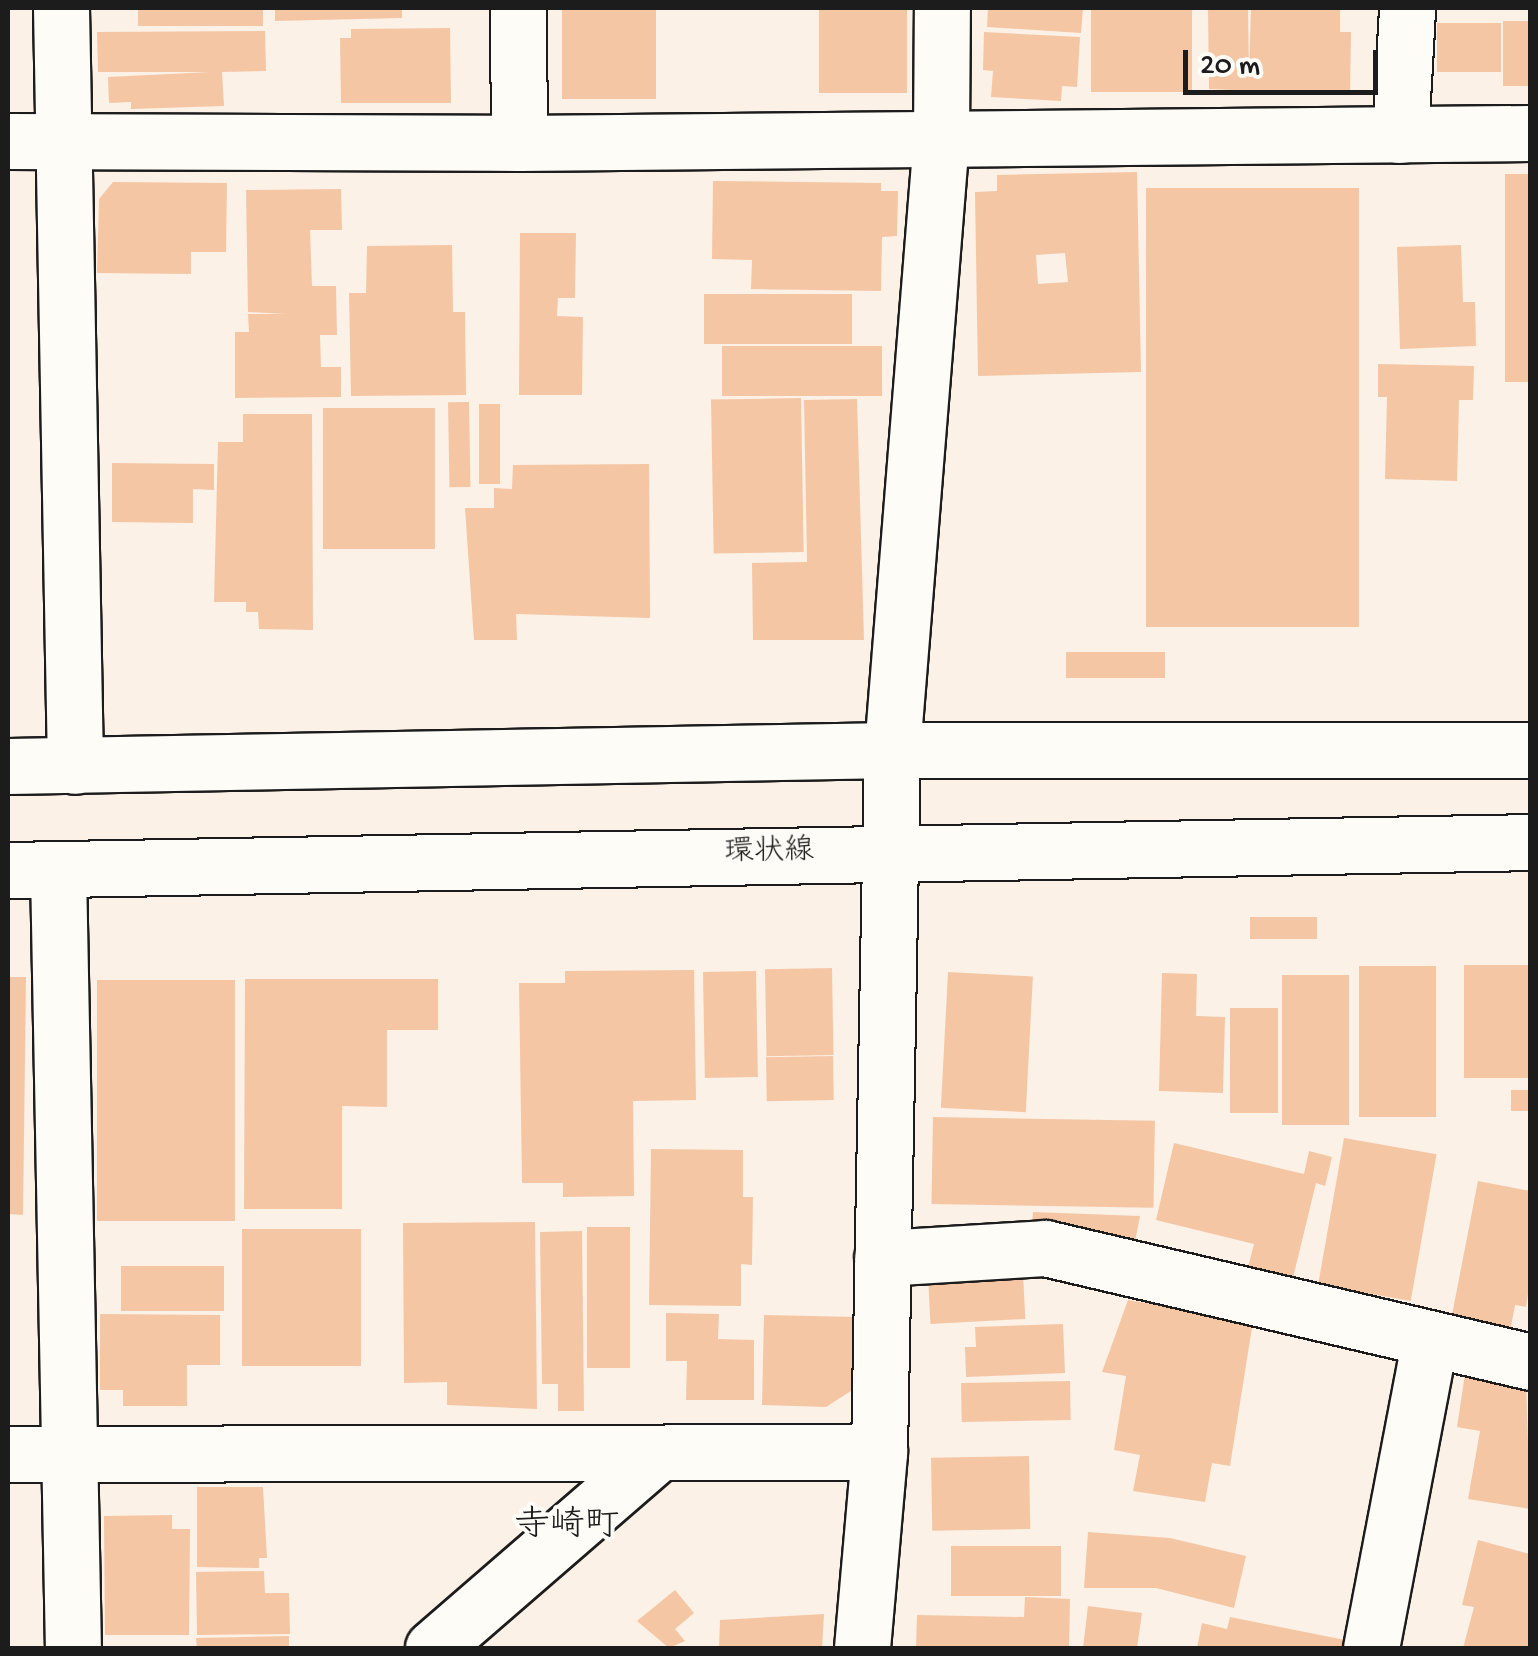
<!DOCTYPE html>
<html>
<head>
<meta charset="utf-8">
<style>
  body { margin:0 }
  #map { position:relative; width:1538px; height:1656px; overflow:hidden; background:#fbf1e6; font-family:"Gochi Hand","Klee One",sans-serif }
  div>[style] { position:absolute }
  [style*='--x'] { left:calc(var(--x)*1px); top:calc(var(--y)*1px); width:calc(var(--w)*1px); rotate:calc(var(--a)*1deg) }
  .building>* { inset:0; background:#f5c6a4; transform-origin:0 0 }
  .roads { filter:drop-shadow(2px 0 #1c1c1c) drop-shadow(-2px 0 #1c1c1c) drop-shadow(0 2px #1c1c1c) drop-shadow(0 -2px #1c1c1c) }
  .street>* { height:55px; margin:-27.5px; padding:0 27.5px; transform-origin:27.5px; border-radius:27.5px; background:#fdfcf7 }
  .primary>* { height:55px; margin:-27.5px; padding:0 27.5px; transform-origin:27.5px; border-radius:27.5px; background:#fdfcf7 }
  span { translate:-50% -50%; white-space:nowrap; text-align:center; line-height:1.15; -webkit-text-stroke:8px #fdfcf7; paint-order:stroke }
  .street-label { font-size:30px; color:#1c1c1c }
  .quarter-label { font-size:35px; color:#1c1c1c }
  .frame { position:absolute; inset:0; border:10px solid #1c1c1c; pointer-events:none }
  .scale { position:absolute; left:1183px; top:50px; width:195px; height:45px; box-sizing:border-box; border:5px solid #1c1c1c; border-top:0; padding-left:12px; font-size:30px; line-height:35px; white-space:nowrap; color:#1c1c1c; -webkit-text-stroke:8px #fdfcf7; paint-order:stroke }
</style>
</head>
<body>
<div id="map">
  <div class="building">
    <i style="left:138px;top:8px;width:125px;height:18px"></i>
    <i style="clip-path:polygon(275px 8px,402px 8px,402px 18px,275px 21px)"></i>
    <i style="left:562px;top:8px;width:94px;height:91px"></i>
    <i style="left:819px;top:8px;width:88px;height:85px"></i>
    <i style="clip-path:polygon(988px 8px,1083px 8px,1081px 33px,987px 27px)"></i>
    <i style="left:1091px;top:8px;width:101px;height:84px"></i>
    <i style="clip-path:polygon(1208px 8px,1248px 8px,1249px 75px,1251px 8px,1340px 8px,1340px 32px,1351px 32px,1350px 95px,1209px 89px)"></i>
    <i style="left:1530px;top:21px;width:65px;height:27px;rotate:90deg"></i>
    <i style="left:1437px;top:23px;width:64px;height:49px"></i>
    <i style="clip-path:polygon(450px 28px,451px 103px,341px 103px,340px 38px,351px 38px,351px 29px)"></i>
    <i style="clip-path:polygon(265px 31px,266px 71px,222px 72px,224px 106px,131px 109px,131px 102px,109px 103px,108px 77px,211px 72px,98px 72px,97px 32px)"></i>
    <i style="clip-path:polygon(984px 32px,1080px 37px,1077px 87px,1062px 86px,1061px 101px,991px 97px,993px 71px,983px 70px)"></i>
    <i style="clip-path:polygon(evenodd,1137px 172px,1141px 372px,978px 376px,975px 192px,997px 191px,997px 175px,1137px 172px,1065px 253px,1068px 282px,1038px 284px,1036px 255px,1065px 253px)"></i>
    <i style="left:1505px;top:174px;width:25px;height:208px"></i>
    <i style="clip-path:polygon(713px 181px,881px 183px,881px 191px,898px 191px,897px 236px,882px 237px,881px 291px,751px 289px,752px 260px,712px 259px)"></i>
    <i style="clip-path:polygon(113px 182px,227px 183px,226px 252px,191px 252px,191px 274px,97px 273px,99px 199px)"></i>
    <i style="left:1359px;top:188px;width:439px;height:213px;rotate:90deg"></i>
    <i style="clip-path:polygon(341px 189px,342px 230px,310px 230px,312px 286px,336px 286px,337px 335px,320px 335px,321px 367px,341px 367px,341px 397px,235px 398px,235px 332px,249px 332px,248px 314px,285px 314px,248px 312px,246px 190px)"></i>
    <i style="clip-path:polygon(520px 233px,576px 233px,575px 298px,558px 298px,557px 316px,583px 317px,582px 395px,519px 395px)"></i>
    <i style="clip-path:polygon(452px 245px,453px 312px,465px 312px,466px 395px,351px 396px,349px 293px,366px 293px,367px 246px)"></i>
    <i style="clip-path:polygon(1461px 245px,1463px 302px,1475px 302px,1476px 346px,1400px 349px,1397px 247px)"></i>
    <i style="left:704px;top:294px;width:148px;height:50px"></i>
    <i style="left:722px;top:346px;width:160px;height:50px"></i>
    <i style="clip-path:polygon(1378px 364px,1474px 366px,1473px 400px,1459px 400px,1457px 481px,1385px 479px,1387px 397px,1378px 397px)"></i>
    <i style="left:801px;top:398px;width:154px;height:90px;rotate:89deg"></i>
    <i style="clip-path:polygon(857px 399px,864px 640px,753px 640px,752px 563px,807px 562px,804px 400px)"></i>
    <i style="left:469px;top:402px;width:85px;height:21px;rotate:89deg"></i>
    <i style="left:479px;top:404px;width:21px;height:80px"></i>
    <i style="left:323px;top:408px;width:112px;height:141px"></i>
    <i style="clip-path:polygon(243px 414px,312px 414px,313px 630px,259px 629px,258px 612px,246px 612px,246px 602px,214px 602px,218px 442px,243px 442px)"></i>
    <i style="clip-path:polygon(112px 463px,214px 464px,214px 490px,193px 489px,193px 523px,112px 522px)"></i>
    <i style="clip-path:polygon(649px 464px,650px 618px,516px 614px,517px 640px,474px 640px,465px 508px,494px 508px,494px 488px,512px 489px,513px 465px)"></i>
    <i style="left:1066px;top:652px;width:99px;height:26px"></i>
    <i style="left:1317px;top:917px;width:22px;height:67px;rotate:90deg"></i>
    <i style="left:1530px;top:965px;width:113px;height:66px;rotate:90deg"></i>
    <i style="left:1436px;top:966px;width:151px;height:77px;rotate:90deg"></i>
    <i style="left:832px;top:968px;width:87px;height:67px;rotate:89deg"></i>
    <i style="clip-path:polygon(694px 970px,696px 1100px,633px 1101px,634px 1196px,563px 1197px,563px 1183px,522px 1183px,519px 983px,565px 983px,565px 971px)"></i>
    <i style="left:756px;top:971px;width:106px;height:53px;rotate:89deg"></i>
    <i style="left:948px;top:972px;width:85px;height:136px;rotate:3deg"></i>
    <i style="clip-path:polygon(1162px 973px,1197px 974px,1196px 1016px,1225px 1017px,1223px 1093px,1159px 1091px)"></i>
    <i style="left:1282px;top:975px;width:67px;height:150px"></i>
    <i style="clip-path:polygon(8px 977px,26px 977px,23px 1215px,8px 1214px)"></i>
    <i style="clip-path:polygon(245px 979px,438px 979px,438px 1030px,387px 1030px,387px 1107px,342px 1106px,342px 1209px,244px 1209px)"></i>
    <i style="left:97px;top:980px;width:138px;height:241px"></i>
    <i style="left:1230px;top:1008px;width:48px;height:105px"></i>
    <i style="left:833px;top:1056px;width:44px;height:67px;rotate:89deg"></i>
    <i style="left:1511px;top:1090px;width:19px;height:21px"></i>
    <i style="left:933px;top:1117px;width:222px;height:87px;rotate:1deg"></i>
    <i style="left:1344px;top:1138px;width:94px;height:149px;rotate:10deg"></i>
    <i style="clip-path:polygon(1174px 1143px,1304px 1174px,1309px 1151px,1332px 1157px,1325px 1186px,1316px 1183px,1292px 1282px,1247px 1271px,1254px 1244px,1156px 1220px)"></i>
    <i style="clip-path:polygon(651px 1149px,743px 1150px,743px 1197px,753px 1197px,752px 1265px,741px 1264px,741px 1306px,649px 1305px)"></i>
    <i style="clip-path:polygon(1478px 1181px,1530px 1191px,1530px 1281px,1526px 1307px,1515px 1305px,1510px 1332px,1451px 1320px)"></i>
    <i style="clip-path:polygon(1033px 1212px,1140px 1216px,1134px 1247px,1031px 1234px)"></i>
    <i style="clip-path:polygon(535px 1222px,537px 1409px,447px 1405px,447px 1382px,404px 1383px,403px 1223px)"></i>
    <i style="left:630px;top:1227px;width:141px;height:43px;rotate:90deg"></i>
    <i style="left:361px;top:1229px;width:137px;height:119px;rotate:90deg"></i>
    <i style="clip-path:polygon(582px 1231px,584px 1411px,558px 1411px,558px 1384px,542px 1384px,540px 1232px)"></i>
    <i style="left:121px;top:1266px;width:103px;height:45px"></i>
    <i style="left:1023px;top:1274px;width:45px;height:95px;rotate:87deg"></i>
    <i style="clip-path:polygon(1128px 1300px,1253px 1321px,1230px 1466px,1212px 1463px,1205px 1502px,1133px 1491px,1140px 1455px,1114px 1450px,1126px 1376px,1102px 1372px)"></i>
    <i style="clip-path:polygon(666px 1313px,719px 1314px,718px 1339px,754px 1340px,754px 1400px,686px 1400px,687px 1361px,666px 1361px)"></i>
    <i style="clip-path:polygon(100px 1314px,220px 1315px,220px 1365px,187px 1365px,187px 1406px,123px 1406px,123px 1390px,100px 1390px)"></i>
    <i style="clip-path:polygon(764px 1315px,856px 1317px,854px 1389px,826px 1407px,762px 1405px)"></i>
    <i style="clip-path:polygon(1063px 1324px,1065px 1373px,966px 1377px,965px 1347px,976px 1347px,975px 1327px)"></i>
    <i style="clip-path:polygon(1465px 1374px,1526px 1379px,1530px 1509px,1468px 1499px,1480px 1431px,1457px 1427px)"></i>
    <i style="left:1070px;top:1381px;width:39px;height:109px;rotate:89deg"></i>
    <i style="left:1029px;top:1456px;width:73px;height:98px;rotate:89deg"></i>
    <i style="clip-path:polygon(197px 1487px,263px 1487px,267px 1558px,259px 1558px,259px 1568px,197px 1567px)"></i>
    <i style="clip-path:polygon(172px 1515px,172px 1529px,190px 1529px,189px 1635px,105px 1635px,104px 1516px)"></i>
    <i style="clip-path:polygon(1088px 1532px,1170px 1538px,1246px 1556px,1234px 1608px,1156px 1588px,1084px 1588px)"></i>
    <i style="clip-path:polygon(1478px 1540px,1530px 1554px,1530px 1648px,1463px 1648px,1474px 1607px,1462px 1605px)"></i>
    <i style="left:951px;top:1546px;width:110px;height:50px"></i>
    <i style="clip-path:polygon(264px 1571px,265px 1593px,289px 1593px,290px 1634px,197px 1635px,196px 1572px)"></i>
    <i style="clip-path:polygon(675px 1590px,694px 1613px,675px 1629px,685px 1641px,669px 1648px,637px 1621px)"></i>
    <i style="clip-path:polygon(1025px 1597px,1070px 1599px,1069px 1648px,916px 1648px,917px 1615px,1024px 1617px)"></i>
    <i style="clip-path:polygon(1088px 1606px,1142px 1613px,1137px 1648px,1083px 1648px)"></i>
    <i style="clip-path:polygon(824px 1614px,822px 1648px,719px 1648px,720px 1620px)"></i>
    <i style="clip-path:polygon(1230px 1617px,1350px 1641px,1348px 1648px,1197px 1648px,1202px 1623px,1227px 1629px)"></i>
    <i style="clip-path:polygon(289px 1636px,289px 1648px,197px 1648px,196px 1638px)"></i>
  </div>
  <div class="roads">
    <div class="street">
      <i style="--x:61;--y:8;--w:758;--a:88.94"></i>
      <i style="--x:518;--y:8;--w:135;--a:89.6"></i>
      <i style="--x:1400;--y:135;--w:127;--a:-86.8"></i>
      <i style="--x:8;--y:141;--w:511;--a:0.22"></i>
      <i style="--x:519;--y:143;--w:1011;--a:-0.57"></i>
      <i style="--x:58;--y:870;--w:778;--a:88.9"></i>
      <i style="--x:882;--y:1258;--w:163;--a:-3.5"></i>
      <i style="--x:1045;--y:1248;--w:498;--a:13.2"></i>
      <i style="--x:8;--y:1454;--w:871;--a:-0.13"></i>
      <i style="--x:433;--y:1648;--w:294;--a:-40.9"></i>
      <i style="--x:862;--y:1648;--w:197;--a:-85"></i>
      <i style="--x:879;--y:1452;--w:702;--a:-88.94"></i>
      <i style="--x:892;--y:750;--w:614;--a:-85.42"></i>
      <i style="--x:941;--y:138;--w:130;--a:-89.6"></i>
      <i style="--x:1371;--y:1648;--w:310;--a:-79.2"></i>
    </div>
    <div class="primary">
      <i style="--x:8;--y:766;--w:884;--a:-1.04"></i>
      <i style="--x:892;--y:750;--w:638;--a:0"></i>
      <i style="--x:8;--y:870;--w:1522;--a:-1.05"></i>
    </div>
  </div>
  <div class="street-label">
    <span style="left:769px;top:854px;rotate:-1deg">環状線</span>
  </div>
  <div class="quarter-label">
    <span style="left:567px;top:1528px">寺崎町</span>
  </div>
  <div class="frame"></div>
  <div class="scale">20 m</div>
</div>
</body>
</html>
